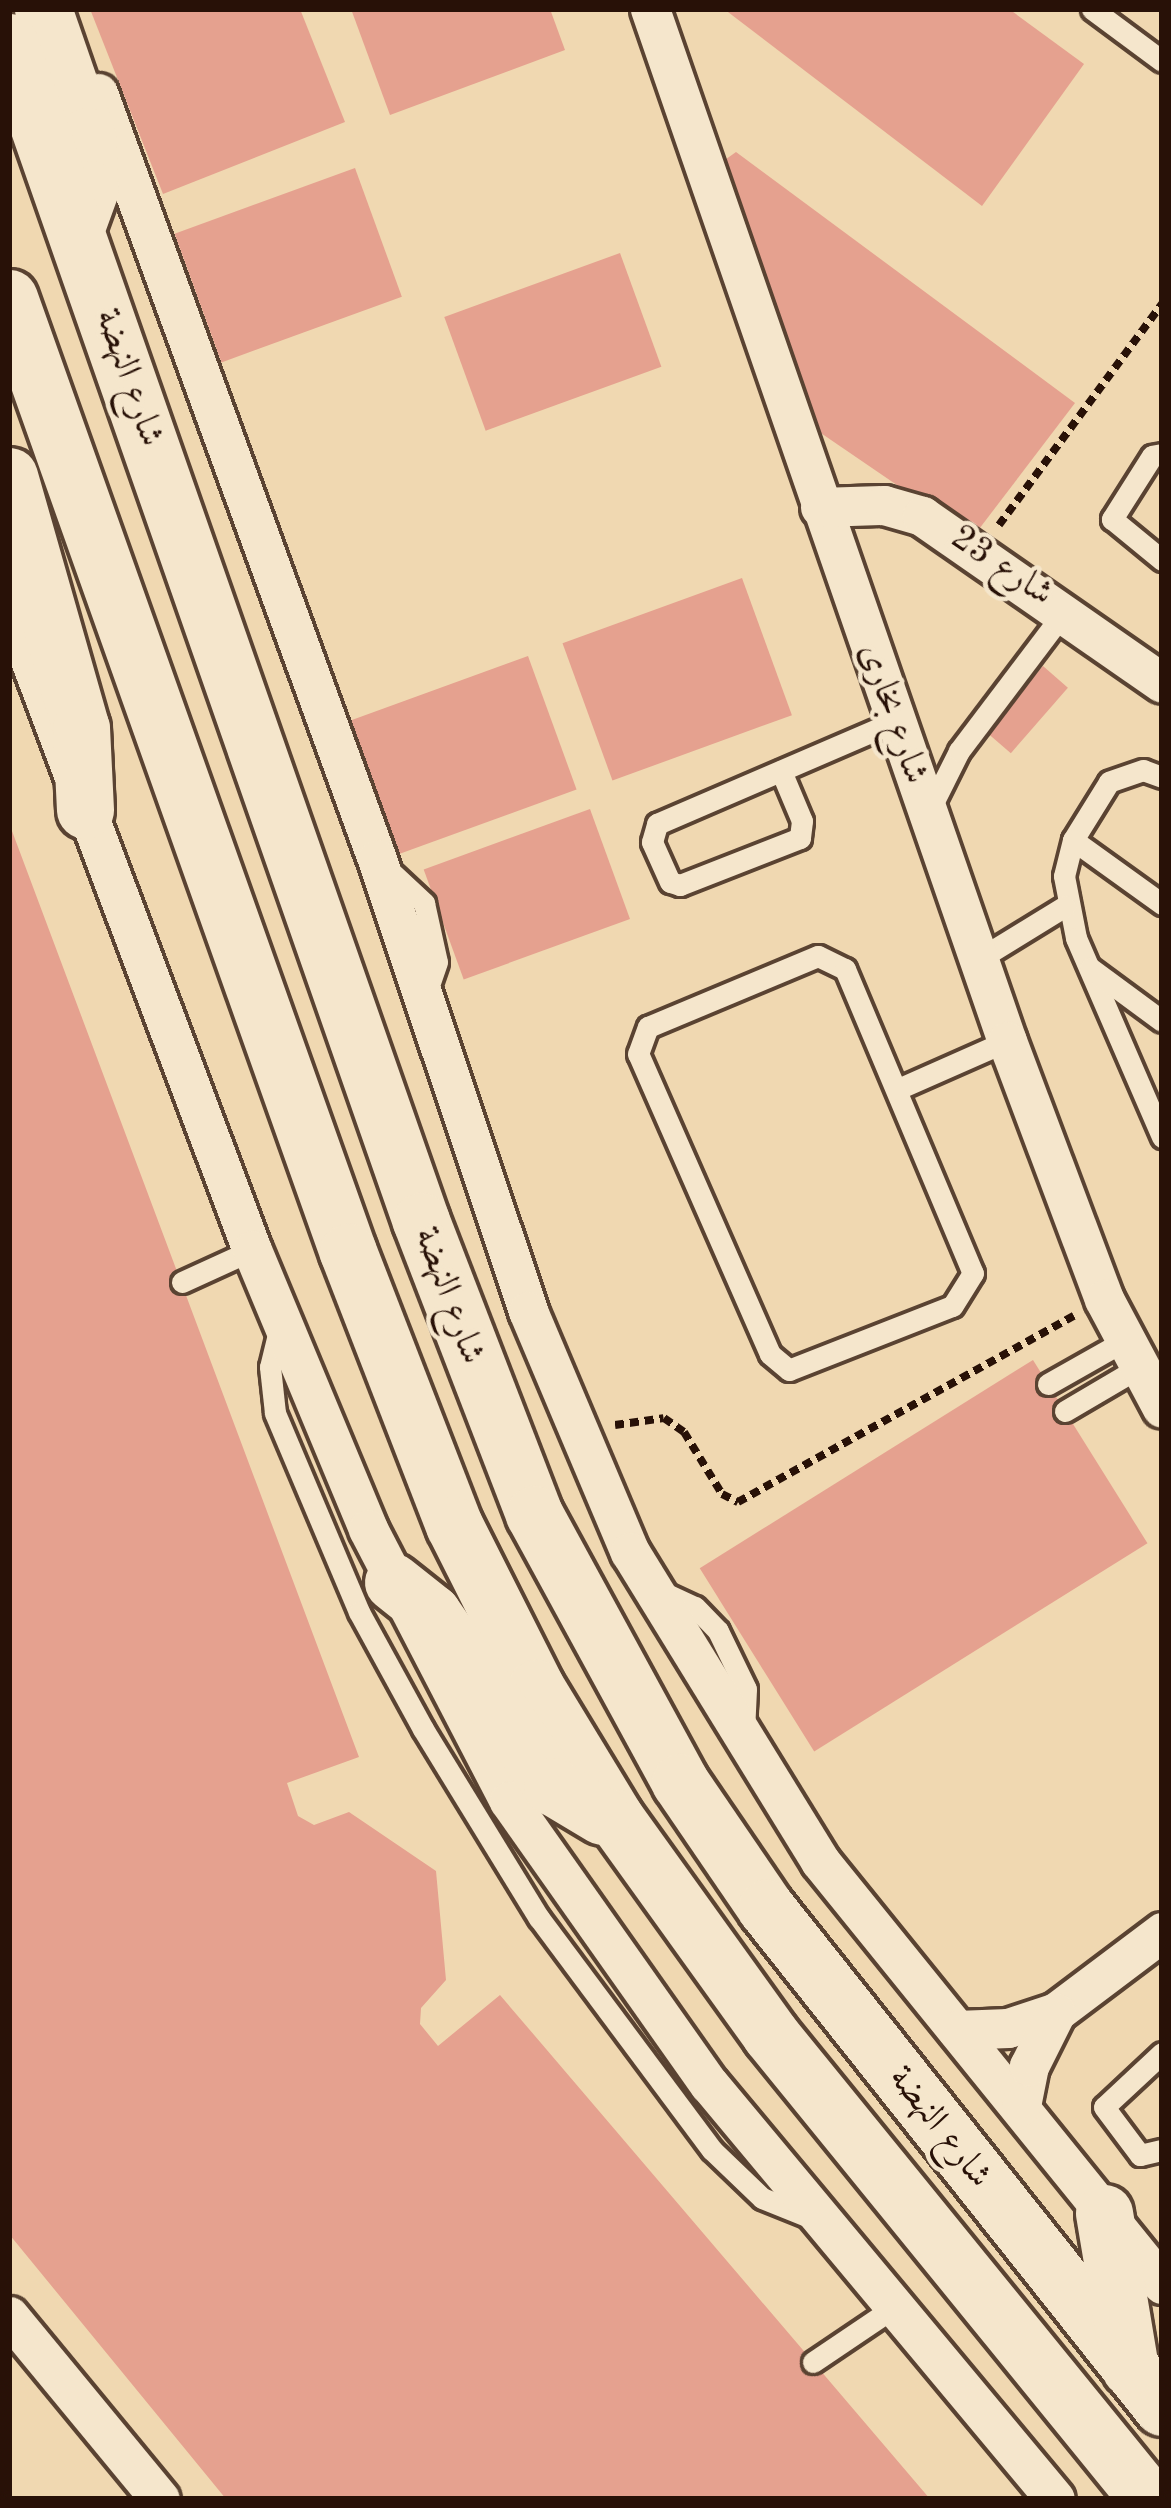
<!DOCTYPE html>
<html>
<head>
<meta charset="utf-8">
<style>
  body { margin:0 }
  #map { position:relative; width:1171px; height:2508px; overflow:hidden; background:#f0d8b1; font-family:"Old Standard TT",Amiri,serif }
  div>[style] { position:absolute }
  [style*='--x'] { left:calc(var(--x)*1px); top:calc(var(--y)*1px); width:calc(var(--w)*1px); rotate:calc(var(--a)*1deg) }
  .building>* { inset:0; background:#e5a18f; transform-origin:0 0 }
  .path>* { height:8px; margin-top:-4px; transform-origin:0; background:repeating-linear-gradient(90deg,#281107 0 9px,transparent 0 15px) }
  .roads { filter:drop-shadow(3px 0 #5a4332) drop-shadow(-3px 0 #5a4332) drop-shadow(0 3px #5a4332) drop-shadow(0 -3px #5a4332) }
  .lane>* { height:21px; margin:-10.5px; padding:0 10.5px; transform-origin:10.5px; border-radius:10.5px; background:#f5e6cc }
  .street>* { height:39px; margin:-19.5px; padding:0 19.5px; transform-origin:19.5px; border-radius:19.5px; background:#f5e6cc }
  .secondary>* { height:57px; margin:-28.5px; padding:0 28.5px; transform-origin:28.5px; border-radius:28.5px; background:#f5e6cc }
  span { translate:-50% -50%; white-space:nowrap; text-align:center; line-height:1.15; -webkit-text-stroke:9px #f5e6cc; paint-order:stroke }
  .street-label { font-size:36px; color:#281107 }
  .frame { position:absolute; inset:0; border:12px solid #281107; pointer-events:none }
</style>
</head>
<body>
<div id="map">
  <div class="building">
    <i style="clip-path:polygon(90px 9px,300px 9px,345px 122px,163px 194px)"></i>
    <i style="clip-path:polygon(351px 9px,550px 9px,565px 50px,390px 115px)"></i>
    <i style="clip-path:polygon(724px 9px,1009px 9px,1084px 64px,982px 206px)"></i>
    <i style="clip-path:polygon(736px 152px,1075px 403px,973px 537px,812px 427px,722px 162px)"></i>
    <i style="left:355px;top:168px;width:137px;height:192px;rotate:70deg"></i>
    <i style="left:620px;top:253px;width:121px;height:187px;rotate:70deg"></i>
    <i style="left:742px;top:578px;width:146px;height:191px;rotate:70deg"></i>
    <i style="left:528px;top:656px;width:142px;height:194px;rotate:70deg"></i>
    <i style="left:1043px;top:666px;width:33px;height:87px;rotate:41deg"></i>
    <i style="left:590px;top:809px;width:117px;height:177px;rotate:70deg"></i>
    <i style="clip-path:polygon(9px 823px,359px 1757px,287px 1783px,298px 1816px,314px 1825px,349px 1812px,436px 1871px,446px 1980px,421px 2008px,420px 2024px,438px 2046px,500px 1995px,930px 2499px,226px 2499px,9px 2234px)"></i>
    <i style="left:1033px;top:1360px;width:216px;height:393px;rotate:58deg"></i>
  </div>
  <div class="path">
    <i style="--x:999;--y:525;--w:275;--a:-53.6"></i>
    <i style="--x:615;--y:1425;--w:49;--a:-8.1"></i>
    <i style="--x:664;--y:1418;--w:24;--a:35"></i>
    <i style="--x:684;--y:1432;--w:73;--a:58.5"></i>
    <i style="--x:722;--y:1494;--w:18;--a:27"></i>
    <i style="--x:738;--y:1502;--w:384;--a:-29"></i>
  </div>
  <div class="roads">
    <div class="lane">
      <i style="--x:1092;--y:9;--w:87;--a:36.6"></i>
      <i style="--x:1162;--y:454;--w:10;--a:169"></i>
      <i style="--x:1152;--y:456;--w:75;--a:122.4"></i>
      <i style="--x:1112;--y:519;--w:65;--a:39.4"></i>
      <i style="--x:781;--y:771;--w:54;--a:67.2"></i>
      <i style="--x:802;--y:821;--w:17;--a:97"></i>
      <i style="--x:800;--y:838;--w:129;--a:158.6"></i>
      <i style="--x:680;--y:885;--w:10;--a:-163"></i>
      <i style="--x:670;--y:882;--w:44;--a:-114.2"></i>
      <i style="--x:652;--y:842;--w:19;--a:-74"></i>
      <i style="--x:657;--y:824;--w:258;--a:-23.3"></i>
      <i style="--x:1162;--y:777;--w:20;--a:-160"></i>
      <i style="--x:1143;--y:770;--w:36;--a:161"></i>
      <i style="--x:1109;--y:782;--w:68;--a:121.8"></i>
      <i style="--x:1073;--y:840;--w:37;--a:104"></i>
      <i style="--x:1064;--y:876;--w:63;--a:79"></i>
      <i style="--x:1076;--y:938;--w:217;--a:66.6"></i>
      <i style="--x:930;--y:809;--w:65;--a:-63.4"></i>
      <i style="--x:959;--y:751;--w:176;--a:-52.9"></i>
      <i style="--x:1073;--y:840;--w:110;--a:35.7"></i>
      <i style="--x:379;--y:861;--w:62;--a:43"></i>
      <i style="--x:424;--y:903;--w:60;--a:77.6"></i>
      <i style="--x:437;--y:962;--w:37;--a:109"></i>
      <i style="--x:818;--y:956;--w:30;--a:26"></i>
      <i style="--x:845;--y:969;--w:330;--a:67.2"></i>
      <i style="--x:973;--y:1273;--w:39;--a:122"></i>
      <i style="--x:952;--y:1306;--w:175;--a:158.6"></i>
      <i style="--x:789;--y:1370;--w:25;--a:-140"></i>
      <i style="--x:770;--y:1354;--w:328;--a:-113.7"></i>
      <i style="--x:638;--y:1054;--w:29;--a:-70"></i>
      <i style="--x:648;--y:1027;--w:184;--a:-22.7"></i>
      <i style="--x:979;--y:959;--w:101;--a:-31.6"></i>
      <i style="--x:1090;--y:968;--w:89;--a:36.4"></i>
      <i style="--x:898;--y:1089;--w:119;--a:-23.8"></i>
      <i style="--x:182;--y:1282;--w:77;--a:-24.6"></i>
      <i style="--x:281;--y:1322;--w:46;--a:103.7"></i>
      <i style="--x:270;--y:1367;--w:46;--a:83.8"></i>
      <i style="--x:275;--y:1413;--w:216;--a:67.1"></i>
      <i style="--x:359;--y:1612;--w:133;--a:61.3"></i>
      <i style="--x:423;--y:1729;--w:222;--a:58.5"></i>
      <i style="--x:539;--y:1918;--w:289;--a:53.3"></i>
      <i style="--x:712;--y:2150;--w:69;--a:43.8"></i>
      <i style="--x:762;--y:2198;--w:61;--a:22"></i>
      <i style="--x:1048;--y:1384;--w:87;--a:-29.5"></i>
      <i style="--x:1065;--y:1411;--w:85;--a:-30.5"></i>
      <i style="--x:660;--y:1591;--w:38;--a:25"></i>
      <i style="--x:695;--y:1607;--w:33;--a:46"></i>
      <i style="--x:718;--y:1631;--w:64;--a:64.2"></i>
      <i style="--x:746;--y:1689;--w:42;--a:92.7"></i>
      <i style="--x:1162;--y:2053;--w:79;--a:137"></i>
      <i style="--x:1104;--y:2107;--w:60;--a:53.1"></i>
      <i style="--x:1140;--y:2155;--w:23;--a:-13"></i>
      <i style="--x:813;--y:2362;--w:97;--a:-34"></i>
    </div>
    <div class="street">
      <i style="--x:650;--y:9;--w:1092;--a:70.92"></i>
      <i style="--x:1007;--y:1041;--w:276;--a:69.4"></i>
      <i style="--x:1104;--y:1299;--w:123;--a:62"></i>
      <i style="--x:98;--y:93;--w:815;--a:69.99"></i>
      <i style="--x:377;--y:859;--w:477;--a:71.5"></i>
      <i style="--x:528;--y:1311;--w:262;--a:67.1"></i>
      <i style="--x:630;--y:1552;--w:363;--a:58.4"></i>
      <i style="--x:820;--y:1861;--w:544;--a:51.04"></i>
      <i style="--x:820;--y:507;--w:64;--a:-1.8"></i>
      <i style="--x:884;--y:505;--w:40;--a:16"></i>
      <i style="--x:922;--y:516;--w:292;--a:34.8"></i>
      <i style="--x:9;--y:604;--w:690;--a:69.39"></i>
      <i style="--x:252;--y:1250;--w:302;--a:67.4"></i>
      <i style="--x:368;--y:1529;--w:306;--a:62.6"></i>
      <i style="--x:509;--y:1801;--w:347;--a:54.8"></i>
      <i style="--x:709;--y:2084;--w:540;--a:50.18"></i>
      <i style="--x:957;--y:2030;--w:51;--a:-2.2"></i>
      <i style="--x:1008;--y:2028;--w:51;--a:-18.4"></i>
      <i style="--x:1056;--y:2012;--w:133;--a:-37"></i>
      <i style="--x:1021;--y:2106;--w:41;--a:-78.7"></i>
      <i style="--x:1029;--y:2066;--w:60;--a:-63.4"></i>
      <i style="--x:9;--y:2316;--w:237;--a:50.5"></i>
    </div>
    <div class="secondary">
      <i style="--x:43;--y:9;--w:134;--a:70.9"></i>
      <i style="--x:87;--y:136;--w:53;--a:86.8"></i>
      <i style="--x:90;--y:189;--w:33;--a:110"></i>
      <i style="--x:9;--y:42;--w:1249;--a:70.74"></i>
      <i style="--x:421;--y:1221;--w:314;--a:68.9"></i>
      <i style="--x:534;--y:1514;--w:305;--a:61.4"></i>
      <i style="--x:680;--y:1782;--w:153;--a:55.7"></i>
      <i style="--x:766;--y:1908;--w:637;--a:51.56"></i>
      <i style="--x:9;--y:298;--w:1012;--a:70.44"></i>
      <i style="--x:348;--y:1252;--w:293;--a:68.8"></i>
      <i style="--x:454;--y:1525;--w:182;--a:63.3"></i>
      <i style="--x:536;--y:1688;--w:152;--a:58.7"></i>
      <i style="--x:615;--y:1818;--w:266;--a:54.3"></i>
      <i style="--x:770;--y:2034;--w:599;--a:50.89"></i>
      <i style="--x:9;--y:476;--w:262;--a:74.1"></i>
      <i style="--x:81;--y:728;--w:82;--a:87.2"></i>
      <i style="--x:393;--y:1582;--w:50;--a:38.5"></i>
      <i style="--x:432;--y:1613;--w:211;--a:55.3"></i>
      <i style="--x:552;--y:1786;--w:58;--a:31"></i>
      <i style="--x:1104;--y:2213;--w:157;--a:80.5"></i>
    </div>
  </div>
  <div class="street-label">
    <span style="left:128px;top:378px;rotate:71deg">شارع النهضة</span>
    <span style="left:1001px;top:567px;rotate:34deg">شارع 23</span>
    <span style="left:892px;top:714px;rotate:71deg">شارع بخارى</span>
    <span style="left:448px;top:1296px;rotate:70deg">شارع النهضة</span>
    <span style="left:939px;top:2128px;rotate:52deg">شارع النهضة</span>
  </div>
  <div class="frame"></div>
</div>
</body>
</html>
